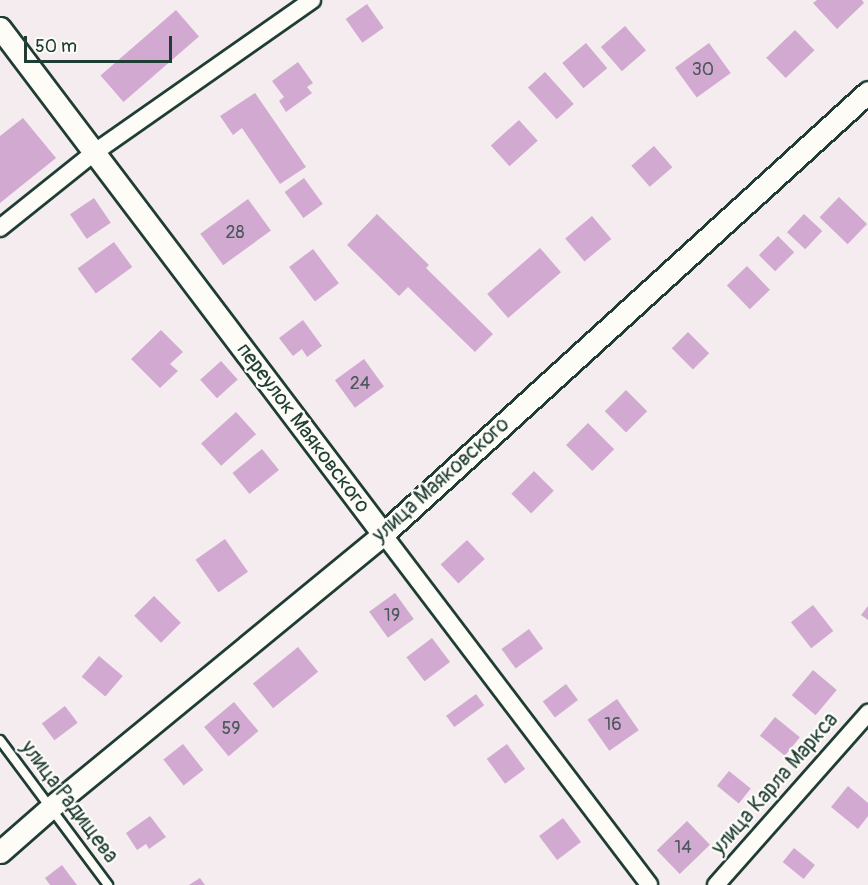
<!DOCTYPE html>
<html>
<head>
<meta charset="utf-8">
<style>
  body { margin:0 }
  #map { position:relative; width:868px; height:885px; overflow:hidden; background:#f4ecef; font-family:Pangolin,sans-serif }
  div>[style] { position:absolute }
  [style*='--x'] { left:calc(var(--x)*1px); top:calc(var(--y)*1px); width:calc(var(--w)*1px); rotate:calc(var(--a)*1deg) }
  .building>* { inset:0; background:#d2aad1; transform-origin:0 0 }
  .roads { filter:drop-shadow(2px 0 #1f3d34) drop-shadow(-2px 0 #1f3d34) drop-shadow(0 2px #1f3d34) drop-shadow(0 -2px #1f3d34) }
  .service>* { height:8px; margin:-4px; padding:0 4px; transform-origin:4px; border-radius:4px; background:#fdfcf7 }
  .minor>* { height:16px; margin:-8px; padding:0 8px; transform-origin:8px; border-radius:8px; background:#fdfcf7 }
  .tertiary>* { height:21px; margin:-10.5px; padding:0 10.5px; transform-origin:10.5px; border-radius:10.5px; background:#fdfcf7 }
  span { translate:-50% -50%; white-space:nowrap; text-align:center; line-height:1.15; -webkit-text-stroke:4.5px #fdfcf7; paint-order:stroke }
  .number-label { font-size:18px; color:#4c585b }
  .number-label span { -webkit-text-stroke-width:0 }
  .street-label { font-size:21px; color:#1f3d34 }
  .scale { position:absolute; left:24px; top:36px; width:148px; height:27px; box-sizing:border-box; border:3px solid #1f3d34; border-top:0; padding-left:8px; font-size:18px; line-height:21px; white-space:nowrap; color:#1f3d34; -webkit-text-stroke:4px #fdfcf7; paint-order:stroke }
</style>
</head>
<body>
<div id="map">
  <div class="building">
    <i style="clip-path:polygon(817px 0,862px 0,864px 3px,837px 29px,813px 3px)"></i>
    <i style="left:367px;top:4px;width:29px;height:26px;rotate:55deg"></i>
    <i style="left:176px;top:10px;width:35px;height:100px;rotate:49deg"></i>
    <i style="left:625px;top:26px;width:32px;height:32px;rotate:49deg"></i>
    <i style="left:795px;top:30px;width:28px;height:40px;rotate:46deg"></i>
    <i style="left:586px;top:43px;width:33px;height:31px;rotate:50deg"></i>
    <i style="left:709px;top:43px;width:37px;height:42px;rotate:54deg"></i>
    <i style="clip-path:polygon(298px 62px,313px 83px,307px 87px,312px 93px,286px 112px,279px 101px,284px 97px,272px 81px)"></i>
    <i style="left:545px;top:72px;width:43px;height:23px;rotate:48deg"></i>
    <i style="clip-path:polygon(255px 93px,306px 167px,280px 184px,242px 128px,233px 135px,220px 116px)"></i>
    <i style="clip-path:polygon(23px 118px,56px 158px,0 203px,0 136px)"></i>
    <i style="left:519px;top:120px;width:28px;height:38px;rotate:48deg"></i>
    <i style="left:654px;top:146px;width:28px;height:30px;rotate:49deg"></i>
    <i style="left:304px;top:178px;width:32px;height:24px;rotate:54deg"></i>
    <i style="left:839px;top:197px;width:39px;height:28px;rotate:44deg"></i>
    <i style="left:94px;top:198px;width:30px;height:29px;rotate:56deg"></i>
    <i style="left:248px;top:199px;width:39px;height:59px;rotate:54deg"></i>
    <i style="clip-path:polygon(377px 214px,429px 265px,426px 268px,493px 334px,475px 352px,408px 287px,399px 296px,347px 245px)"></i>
    <i style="left:804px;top:214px;width:25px;height:25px;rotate:43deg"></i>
    <i style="left:592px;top:216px;width:30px;height:35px;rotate:50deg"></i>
    <i style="left:778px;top:236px;width:23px;height:27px;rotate:45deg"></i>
    <i style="left:114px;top:242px;width:31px;height:45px;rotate:54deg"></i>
    <i style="left:540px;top:248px;width:32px;height:70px;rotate:49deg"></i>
    <i style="left:313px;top:249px;width:43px;height:30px;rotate:53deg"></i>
    <i style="left:747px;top:266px;width:33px;height:28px;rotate:46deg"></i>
    <i style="clip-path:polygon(303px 320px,322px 346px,307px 357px,302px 349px,293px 356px,279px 338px)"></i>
    <i style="clip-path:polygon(161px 330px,183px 352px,170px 364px,178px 371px,160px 388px,131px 359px)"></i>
    <i style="left:688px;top:332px;width:30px;height:23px;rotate:45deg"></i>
    <i style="left:364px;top:359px;width:34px;height:36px;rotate:54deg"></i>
    <i style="left:221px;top:361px;width:25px;height:28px;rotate:48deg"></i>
    <i style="left:626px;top:390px;width:30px;height:30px;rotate:45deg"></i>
    <i style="left:236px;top:412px;width:30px;height:47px;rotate:48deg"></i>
    <i style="left:588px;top:423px;width:37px;height:31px;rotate:45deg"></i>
    <i style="left:262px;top:449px;width:27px;height:38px;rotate:51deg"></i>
    <i style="left:534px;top:471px;width:28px;height:32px;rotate:45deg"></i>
    <i style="left:225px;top:539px;width:40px;height:36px;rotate:55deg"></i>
    <i style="left:467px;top:540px;width:26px;height:36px;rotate:47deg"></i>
    <i style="left:395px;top:593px;width:32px;height:32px;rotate:54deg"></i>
    <i style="left:154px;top:596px;width:38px;height:28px;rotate:45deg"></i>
    <i style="left:813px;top:605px;width:33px;height:28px;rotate:52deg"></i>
    <i style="clip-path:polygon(868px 606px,868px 620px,861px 615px)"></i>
    <i style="left:529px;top:629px;width:24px;height:34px;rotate:54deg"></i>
    <i style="left:432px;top:638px;width:30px;height:32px;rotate:53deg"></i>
    <i style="left:298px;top:647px;width:32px;height:58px;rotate:51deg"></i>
    <i style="left:99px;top:656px;width:31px;height:27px;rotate:40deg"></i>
    <i style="left:813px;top:670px;width:31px;height:33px;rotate:40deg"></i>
    <i style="left:566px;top:684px;width:20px;height:29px;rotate:53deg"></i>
    <i style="left:476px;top:694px;width:14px;height:37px;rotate:54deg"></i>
    <i style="left:617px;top:699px;width:38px;height:36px;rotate:55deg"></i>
    <i style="left:234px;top:702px;width:38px;height:39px;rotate:50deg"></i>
    <i style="left:65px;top:706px;width:21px;height:29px;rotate:53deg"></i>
    <i style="left:775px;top:717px;width:32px;height:24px;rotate:39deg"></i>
    <i style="left:183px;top:744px;width:33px;height:25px;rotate:52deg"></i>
    <i style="left:507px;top:744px;width:31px;height:25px;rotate:54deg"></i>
    <i style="left:729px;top:771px;width:28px;height:19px;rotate:39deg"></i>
    <i style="clip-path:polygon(848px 786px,868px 803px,868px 816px,858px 829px,831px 807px)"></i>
    <i style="clip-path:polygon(150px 816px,166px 837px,149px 849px,146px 844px,137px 850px,126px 833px)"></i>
    <i style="left:563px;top:818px;width:30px;height:30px;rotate:53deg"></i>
    <i style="left:687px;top:821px;width:33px;height:42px;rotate:46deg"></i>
    <i style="left:794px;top:848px;width:27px;height:18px;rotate:39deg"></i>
    <i style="clip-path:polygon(62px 865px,77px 885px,50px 885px,45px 878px)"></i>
    <i style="clip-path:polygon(200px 878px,205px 885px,189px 885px)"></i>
  </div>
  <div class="roads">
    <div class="service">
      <i style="--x:0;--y:740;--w:181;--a:53.3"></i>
    </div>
    <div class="minor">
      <i style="--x:0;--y:228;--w:122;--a:-38.7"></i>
      <i style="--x:95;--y:152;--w:265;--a:-35"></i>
      <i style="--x:383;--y:534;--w:440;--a:52.8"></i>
      <i style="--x:716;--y:885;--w:230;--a:-48.5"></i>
    </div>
    <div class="tertiary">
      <i style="--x:0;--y:28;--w:635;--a:52.88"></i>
      <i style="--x:0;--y:852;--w:67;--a:-41.3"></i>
      <i style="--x:50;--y:808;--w:431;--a:-39.4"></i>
      <i style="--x:383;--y:534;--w:656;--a:-42.34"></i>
    </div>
  </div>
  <div class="number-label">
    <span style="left:703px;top:70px">30</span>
    <span style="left:235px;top:233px">28</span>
    <span style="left:360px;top:384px">24</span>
    <span style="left:392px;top:616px">19</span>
    <span style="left:613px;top:725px">16</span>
    <span style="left:231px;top:729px">59</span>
    <span style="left:683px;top:848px">14</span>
  </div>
  <div class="street-label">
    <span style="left:303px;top:428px;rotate:53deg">переулок Маяковского</span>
    <span style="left:441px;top:480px;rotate:-42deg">улица Маяковского</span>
    <span style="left:775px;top:784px;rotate:-49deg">улица Карла Маркса</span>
    <span style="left:69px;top:802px;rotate:53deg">улица Радищева</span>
  </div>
  <div class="scale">50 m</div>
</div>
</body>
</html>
